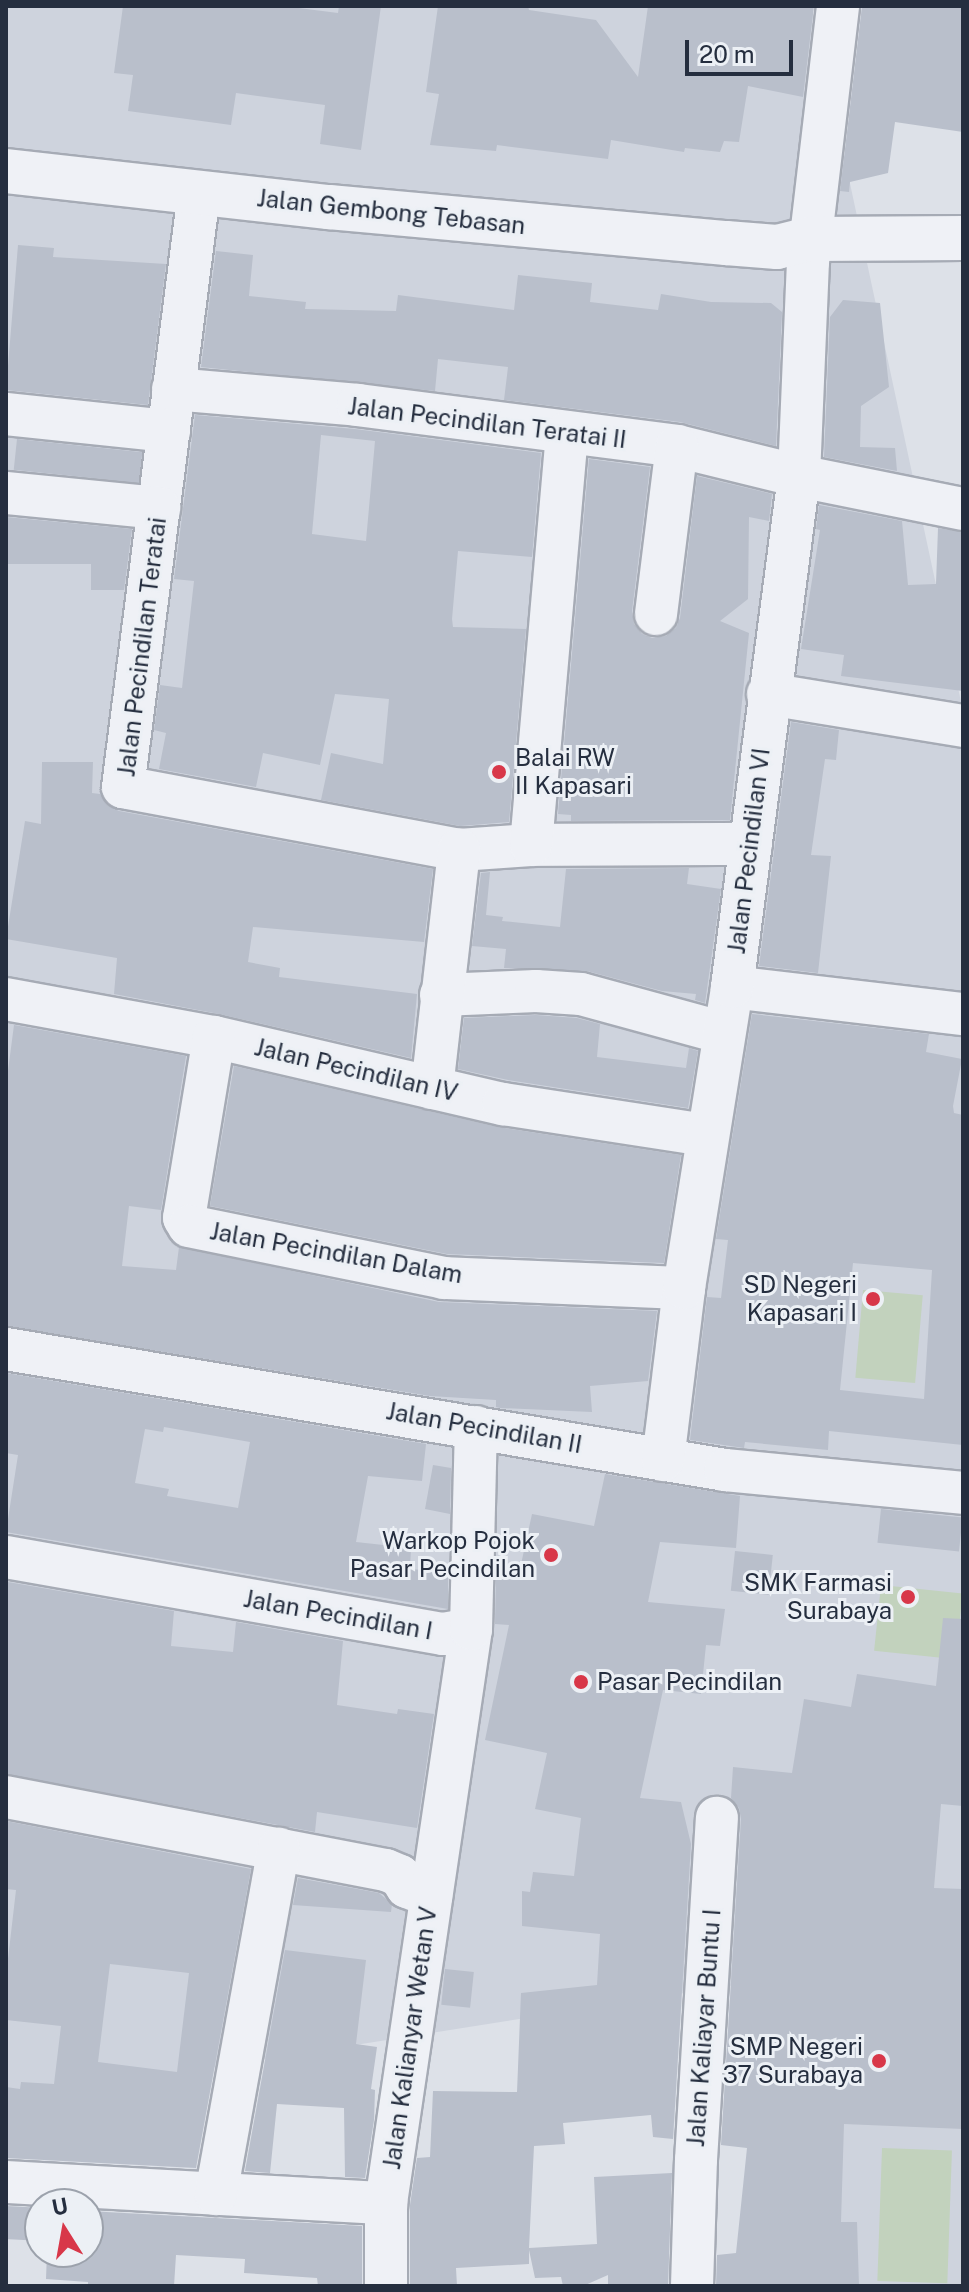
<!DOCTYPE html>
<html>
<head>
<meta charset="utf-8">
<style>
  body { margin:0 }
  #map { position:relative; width:969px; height:2292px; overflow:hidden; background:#dde1e8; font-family:"Public Sans",sans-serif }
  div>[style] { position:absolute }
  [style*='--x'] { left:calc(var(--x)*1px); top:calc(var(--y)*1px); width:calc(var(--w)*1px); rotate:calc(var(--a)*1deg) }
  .built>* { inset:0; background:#ced3dd }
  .green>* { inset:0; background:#c2d2bd; transform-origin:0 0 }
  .building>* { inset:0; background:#b9bfcb; transform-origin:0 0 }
  .roads { filter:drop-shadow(2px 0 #a6abb5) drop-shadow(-2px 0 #a6abb5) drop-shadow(0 2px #a6abb5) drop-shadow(0 -2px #a6abb5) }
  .minor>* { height:42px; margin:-21px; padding:0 21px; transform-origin:21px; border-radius:21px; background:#eff1f6 }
  .tertiary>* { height:44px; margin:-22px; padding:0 22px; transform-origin:22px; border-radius:22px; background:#eff1f6 }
  .dots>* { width:22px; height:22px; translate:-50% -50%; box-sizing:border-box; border:4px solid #ecf0f5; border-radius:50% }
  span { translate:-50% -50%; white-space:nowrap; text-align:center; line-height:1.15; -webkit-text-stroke:6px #ecf0f5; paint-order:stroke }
  .street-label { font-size:24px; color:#252e3f }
  .poi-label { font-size:24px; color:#252e3f }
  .left { translate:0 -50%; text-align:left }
  .right { translate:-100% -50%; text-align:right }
  .frame { position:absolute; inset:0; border:8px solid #252e3f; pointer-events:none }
  .north { position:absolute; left:24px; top:2188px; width:80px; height:80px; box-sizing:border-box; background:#ecf0f5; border:2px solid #9ca2ac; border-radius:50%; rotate:349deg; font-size:22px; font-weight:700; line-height:32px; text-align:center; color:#252e3f }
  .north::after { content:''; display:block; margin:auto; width:28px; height:36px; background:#d83749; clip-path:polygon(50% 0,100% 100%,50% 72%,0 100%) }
  .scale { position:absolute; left:685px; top:40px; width:108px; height:36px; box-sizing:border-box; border:4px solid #252e3f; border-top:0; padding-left:10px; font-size:24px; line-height:28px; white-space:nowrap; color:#252e3f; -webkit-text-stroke:6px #ecf0f5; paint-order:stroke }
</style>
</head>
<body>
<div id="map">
  <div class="built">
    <i style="clip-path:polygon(6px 6px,812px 6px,963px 711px,963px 2286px,780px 2286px,799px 1975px,6px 2100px)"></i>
  </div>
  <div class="green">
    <i style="left:863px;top:1290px;width:60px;height:88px;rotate:5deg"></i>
    <i style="left:881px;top:1585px;width:82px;height:66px;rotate:6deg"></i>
    <i style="left:882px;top:2148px;width:70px;height:133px;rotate:2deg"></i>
  </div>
  <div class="building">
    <i style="clip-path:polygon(123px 6px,283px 6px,338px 13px,339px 6px,381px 6px,361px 150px,320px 144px,325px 105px,236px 93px,231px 125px,128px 111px,133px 75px,114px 73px)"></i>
    <i style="clip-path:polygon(438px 6px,528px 6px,529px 10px,596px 20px,638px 77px,648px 6px,814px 6px,803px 97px,748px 86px,739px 142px,724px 141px,720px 152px,685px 148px,684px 152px,611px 140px,608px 159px,497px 145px,496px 151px,430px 145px,439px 94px,426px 92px)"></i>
    <i style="clip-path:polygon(862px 6px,963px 6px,963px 132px,895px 122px,888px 173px,850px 182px,849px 192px,840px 191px)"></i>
    <i style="clip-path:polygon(18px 245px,54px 248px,53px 257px,166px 264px,148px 405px,6px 390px)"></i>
    <i style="clip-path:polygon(216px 251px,253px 255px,249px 296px,306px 302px,305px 309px,396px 311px,398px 295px,514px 310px,518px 275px,592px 283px,590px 302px,658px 310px,661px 294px,711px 302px,771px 303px,782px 312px,776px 446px,680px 422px,504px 400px,508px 367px,438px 359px,435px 391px,201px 367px)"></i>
    <i style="clip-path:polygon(843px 300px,880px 303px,889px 387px,861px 406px,860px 447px,895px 448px,897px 471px,824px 457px,830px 317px)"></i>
    <i style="clip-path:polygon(evenodd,195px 415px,355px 429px,541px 453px,532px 557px,458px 551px,452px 619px,453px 627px,526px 629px,509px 822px,460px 826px,321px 800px,331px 753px,383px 764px,389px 699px,335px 694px,320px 765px,263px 753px,256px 787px,159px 769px,166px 733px,154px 730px,160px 685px,182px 688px,194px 581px,174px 579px,195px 415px,321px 435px,375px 441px,366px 541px,312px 534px,321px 435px)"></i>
    <i style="left:17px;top:439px;width:126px;height:31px;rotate:6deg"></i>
    <i style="clip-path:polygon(589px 459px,650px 467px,632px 611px,634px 624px,642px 634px,652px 638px,666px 636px,676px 628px,680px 618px,697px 476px,772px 494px,769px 521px,749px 517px,748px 599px,720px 621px,749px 633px,730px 820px,571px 821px,571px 815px,558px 814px)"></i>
    <i style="clip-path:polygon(819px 505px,902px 521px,908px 585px,936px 584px,938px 528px,963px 532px,963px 691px,841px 676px,844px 655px,801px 649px,820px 530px,816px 529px)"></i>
    <i style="clip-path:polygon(6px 517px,132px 529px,124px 590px,91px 590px,91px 564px,6px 564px)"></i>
    <i style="clip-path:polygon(791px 722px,839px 730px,836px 760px,825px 759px,811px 855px,831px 856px,818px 973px,759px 966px)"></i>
    <i style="clip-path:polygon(42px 762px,93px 762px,92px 793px,100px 794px,107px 805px,119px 811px,433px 869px,424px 942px,253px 927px,248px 962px,280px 968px,279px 977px,417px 994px,411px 1058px,219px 1014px,114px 994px,117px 958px,6px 939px,25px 821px,41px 824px)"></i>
    <i style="clip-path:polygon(689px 868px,687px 884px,721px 889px,705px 1003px,695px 1000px,696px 994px,662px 991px,587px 971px,504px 968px,506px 949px,472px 946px,481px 873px,490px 872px,486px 915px,503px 917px,502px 921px,560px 927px,566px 869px)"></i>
    <i style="clip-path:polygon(evenodd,752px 1014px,929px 1034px,926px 1052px,962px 1059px,953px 1106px,954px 1113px,963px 1115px,963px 1445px,829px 1431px,828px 1450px,745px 1442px,744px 1448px,690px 1440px,707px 1297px,721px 1298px,728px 1240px,716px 1239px,752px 1014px,853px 1263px,932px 1270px,924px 1399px,840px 1390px,853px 1263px)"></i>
    <i style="clip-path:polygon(536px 1015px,577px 1018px,600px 1024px,597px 1057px,686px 1068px,689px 1048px,698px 1051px,688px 1108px,508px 1080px,458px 1069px,464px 1018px)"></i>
    <i style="clip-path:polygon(14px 1025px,186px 1056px,161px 1210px,129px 1206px,122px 1266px,176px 1270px,179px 1247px,439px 1302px,657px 1311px,648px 1381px,590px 1386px,592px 1412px,500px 1408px,496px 1407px,496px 1400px,430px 1396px,6px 1326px,6px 1086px)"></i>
    <i style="clip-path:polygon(234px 1066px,498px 1127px,681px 1155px,664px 1263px,447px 1254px,210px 1206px)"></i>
    <i style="clip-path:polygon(evenodd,6px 1373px,426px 1444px,422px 1481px,368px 1476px,356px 1542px,411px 1548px,410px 1569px,448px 1572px,448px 1609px,6px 1532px,18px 1455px,6px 1453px,6px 1373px,164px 1427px,250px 1442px,238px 1508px,167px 1496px,169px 1489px,135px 1483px,145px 1429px,163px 1432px,164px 1427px)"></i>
    <i style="clip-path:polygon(433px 1465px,451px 1468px,450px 1514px,425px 1509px)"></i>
    <i style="clip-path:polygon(605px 1474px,740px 1496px,736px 1548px,660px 1542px,648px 1602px,725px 1609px,720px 1646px,706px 1645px,701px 1694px,663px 1690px,640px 1798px,681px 1802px,691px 1844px,673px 2139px,653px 2137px,651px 2115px,563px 2123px,565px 2144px,534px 2146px,529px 2248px,597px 2244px,594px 2177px,672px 2173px,668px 2286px,608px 2286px,608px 2275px,583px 2286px,563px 2286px,561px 2277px,535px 2278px,529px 2250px,529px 2264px,456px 2268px,457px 2286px,410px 2286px,410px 2205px,417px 2158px,430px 2157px,433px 2091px,517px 2092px,521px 1993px,597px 1985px,600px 1934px,522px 1926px,522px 1891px,530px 1892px,533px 1872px,574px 1876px,581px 1818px,535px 1809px,547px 1753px,485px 1740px,509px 1625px,495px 1624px,496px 1576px,518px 1578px,532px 1514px,594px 1526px)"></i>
    <i style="left:881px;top:1509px;width:82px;height:34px;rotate:6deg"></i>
    <i style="left:735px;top:1551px;width:38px;height:40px;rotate:6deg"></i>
    <i style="clip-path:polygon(8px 1582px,174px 1611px,171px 1646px,233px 1652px,236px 1622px,343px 1641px,337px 1705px,397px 1714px,398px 1709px,434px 1714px,417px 1828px,317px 1812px,315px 1832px,6px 1774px)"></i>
    <i style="clip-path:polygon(943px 1618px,963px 1619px,963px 1806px,941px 1804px,934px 1888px,963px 1889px,963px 2129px,844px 2124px,841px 2222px,857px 2222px,859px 2286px,716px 2286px,717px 2255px,736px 2253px,747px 2148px,721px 2145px,741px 1819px,739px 1808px,731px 1798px,733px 1767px,792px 1773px,804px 1699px,851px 1707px,857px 1674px,936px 1686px)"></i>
    <i style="clip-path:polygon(evenodd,6px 1821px,251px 1869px,196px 2168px,6px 2158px,6px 2087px,20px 2089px,21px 2082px,54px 2084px,61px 2026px,6px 2020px,6px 1976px,16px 1890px,6px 1889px,6px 1821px,110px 1964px,189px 1973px,177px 2072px,98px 2062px,110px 1964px)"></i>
    <i style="clip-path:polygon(298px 1878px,379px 1893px,392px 1904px,391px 1912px,293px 1905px)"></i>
    <i style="clip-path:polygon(285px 1950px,366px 1960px,356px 2044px,377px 2047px,371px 2089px,375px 2090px,374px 2120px,365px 2178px,345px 2177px,344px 2108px,277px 2104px,270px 2173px,245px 2171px)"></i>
    <i style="left:445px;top:1969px;width:29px;height:36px;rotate:6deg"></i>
    <i style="left:6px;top:2206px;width:34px;height:33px;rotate:3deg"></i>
    <i style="clip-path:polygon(88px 2211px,362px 2226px,362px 2286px,318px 2286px,317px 2278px,244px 2273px,245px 2259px,176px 2255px,174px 2286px,88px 2286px,88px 2282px,46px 2279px,47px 2252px,88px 2252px)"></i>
  </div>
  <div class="roads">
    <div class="minor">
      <i style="--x:199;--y:193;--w:599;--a:97.29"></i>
      <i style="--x:123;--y:787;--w:342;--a:10.6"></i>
      <i style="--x:459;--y:850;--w:72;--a:-4"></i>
      <i style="--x:531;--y:845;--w:220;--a:-0.3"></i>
      <i style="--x:173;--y:389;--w:186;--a:4.9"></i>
      <i style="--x:358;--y:405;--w:322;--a:7.3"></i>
      <i style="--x:677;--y:446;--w:126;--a:13.8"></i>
      <i style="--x:799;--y:476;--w:167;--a:11.4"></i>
      <i style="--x:6;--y:414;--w:164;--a:6"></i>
      <i style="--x:6;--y:493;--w:154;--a:5.6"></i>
      <i style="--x:656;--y:614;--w:169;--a:-82.9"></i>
      <i style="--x:768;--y:694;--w:198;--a:9.3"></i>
      <i style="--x:531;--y:845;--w:414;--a:-85"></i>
      <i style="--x:732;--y:987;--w:233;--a:6.7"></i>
      <i style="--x:441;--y:995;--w:95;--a:-2.4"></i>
      <i style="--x:536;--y:991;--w:45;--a:3.8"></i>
      <i style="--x:581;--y:994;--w:148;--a:15.3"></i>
      <i style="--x:6;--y:999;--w:211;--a:10.4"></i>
      <i style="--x:214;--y:1037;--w:297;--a:13.1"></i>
      <i style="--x:503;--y:1104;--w:205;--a:8.7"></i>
      <i style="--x:214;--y:1037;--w:183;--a:99.4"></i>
      <i style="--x:184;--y:1218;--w:9;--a:58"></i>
      <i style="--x:189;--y:1226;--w:260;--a:11.5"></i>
      <i style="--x:444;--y:1278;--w:240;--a:2.4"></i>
      <i style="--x:432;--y:1088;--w:240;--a:-83.5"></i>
      <i style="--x:6;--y:1349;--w:729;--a:9.55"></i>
      <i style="--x:725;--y:1470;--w:239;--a:5.5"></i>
      <i style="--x:663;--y:1460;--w:173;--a:-83"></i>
      <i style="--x:684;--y:1288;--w:305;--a:-80.9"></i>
      <i style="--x:732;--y:987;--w:515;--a:-82.53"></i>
      <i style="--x:799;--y:476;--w:214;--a:-87.6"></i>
      <i style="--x:808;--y:262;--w:258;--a:-83.3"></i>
      <i style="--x:6;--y:1557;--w:444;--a:10"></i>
      <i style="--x:443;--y:1634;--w:28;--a:-10"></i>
      <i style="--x:6;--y:1797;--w:387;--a:10.9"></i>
      <i style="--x:386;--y:1870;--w:15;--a:23"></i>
      <i style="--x:400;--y:1876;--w:13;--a:58"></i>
      <i style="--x:407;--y:1887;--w:26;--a:21"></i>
      <i style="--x:6;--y:2182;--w:381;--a:3.2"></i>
      <i style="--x:216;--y:2194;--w:351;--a:-79.7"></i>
      <i style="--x:386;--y:2286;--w:83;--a:-90"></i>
      <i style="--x:386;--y:2203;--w:580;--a:-81.58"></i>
      <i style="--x:471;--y:1629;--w:202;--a:-88.6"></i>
      <i style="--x:692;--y:2286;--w:126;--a:-88.2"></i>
      <i style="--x:696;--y:2160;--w:343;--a:-86.5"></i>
    </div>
    <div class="tertiary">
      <i style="--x:6;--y:171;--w:325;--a:6.4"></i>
      <i style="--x:329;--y:207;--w:399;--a:5.2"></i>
      <i style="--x:726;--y:243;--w:51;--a:4.5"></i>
      <i style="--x:777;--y:247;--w:34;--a:-14"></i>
      <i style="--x:810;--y:239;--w:153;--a:-0.4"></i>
    </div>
  </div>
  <div class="dots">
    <i style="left:499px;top:772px;background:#d83749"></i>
    <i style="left:873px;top:1299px;background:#d83749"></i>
    <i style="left:551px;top:1555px;background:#d83749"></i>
    <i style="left:908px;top:1597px;background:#d83749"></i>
    <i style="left:581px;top:1682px;background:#d83749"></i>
    <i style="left:879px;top:2061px;background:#d83749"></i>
  </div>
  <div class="street-label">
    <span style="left:391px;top:212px;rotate:6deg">Jalan Gembong Tebasan</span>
    <span style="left:487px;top:423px;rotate:7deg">Jalan Pecindilan Teratai II</span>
    <span style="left:142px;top:647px;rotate:-83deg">Jalan Pecindilan Teratai</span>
    <span style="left:749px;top:851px;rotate:-83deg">Jalan Pecindilan VI</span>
    <span style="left:356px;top:1070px;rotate:13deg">Jalan Pecindilan IV</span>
    <span style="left:336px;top:1253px;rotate:10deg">Jalan Pecindilan Dalam</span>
    <span style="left:484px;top:1428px;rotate:10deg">Jalan Pecindilan II</span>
    <span style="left:338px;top:1615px;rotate:10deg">Jalan Pecindilan I</span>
    <span style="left:704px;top:2028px;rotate:-86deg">Jalan Kaliayar Buntu I</span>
    <span style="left:410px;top:2038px;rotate:-82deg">Jalan Kalianyar Wetan V</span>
  </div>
  <div class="poi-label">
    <span class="left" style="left:515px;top:772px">Balai RW<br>II Kapasari</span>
    <span class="right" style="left:857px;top:1299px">SD Negeri<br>Kapasari I</span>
    <span class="right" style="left:535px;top:1555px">Warkop Pojok<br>Pasar Pecindilan</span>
    <span class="right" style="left:892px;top:1597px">SMK Farmasi<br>Surabaya</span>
    <span class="left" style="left:597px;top:1682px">Pasar Pecindilan</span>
    <span class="right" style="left:863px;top:2061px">SMP Negeri<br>37 Surabaya</span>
  </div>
  <div class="frame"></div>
  <div class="north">U</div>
  <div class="scale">20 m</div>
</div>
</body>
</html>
